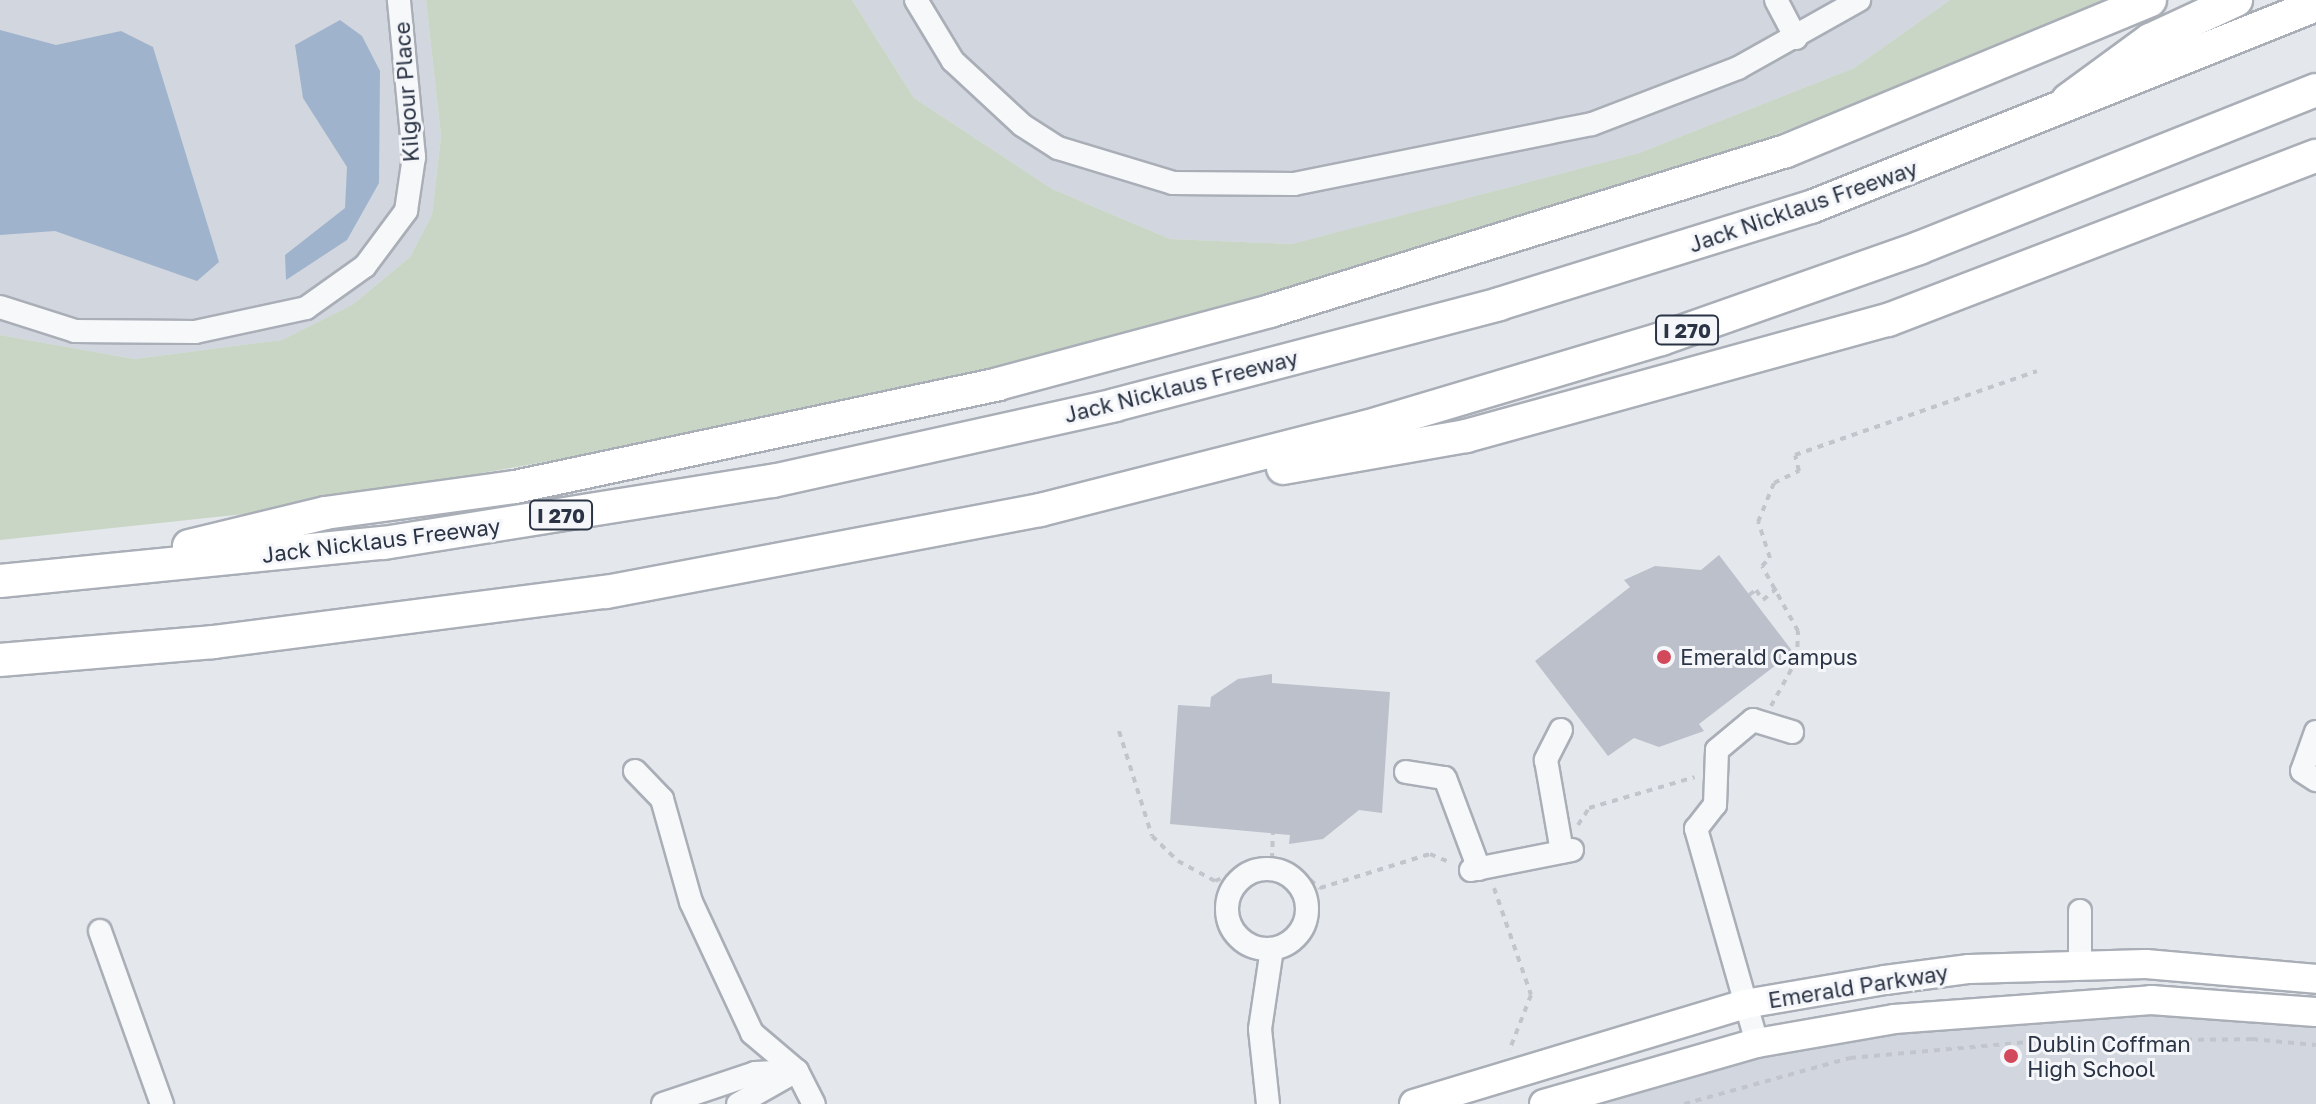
<!DOCTYPE html>
<html>
<head>
<meta charset="utf-8">
<style>
  body { margin:0 }
  #map { position:relative; width:2316px; height:1104px; overflow:hidden; background:#e4e7ec; font-family:"Golos Text",sans-serif }
  div>[style] { position:absolute }
  [style*='--x'] { left:calc(var(--x)*1px); top:calc(var(--y)*1px); width:calc(var(--w)*1px); rotate:calc(var(--a)*1deg) }
  .built>* { inset:0; background:#d2d6de }
  .green>* { inset:0; background:#c9d6c5 }
  .water>* { inset:0; background:#9fb4cc }
  .building>* { inset:0; background:#bbc0ca }
  .path>* { height:4px; margin-top:-2px; transform-origin:0; background:repeating-linear-gradient(90deg,#c2c5cb 0 6px,transparent 0 12px) }
  .roads { filter:drop-shadow(2px 0 #a9aeb7) drop-shadow(-2px 0 #a9aeb7) drop-shadow(0 2px #a9aeb7) drop-shadow(0 -2px #a9aeb7) }
  .minor>* { height:22px; margin:-11px; padding:0 11px; transform-origin:11px; border-radius:11px; background:#f7f8fa }
  .minor>.ring { margin:-11px; padding:0; box-sizing:content-box; background:none; border:22px solid #f7f8fa; border-radius:50% }
  .major>* { height:28px; margin:-14px; padding:0 14px; transform-origin:14px; border-radius:14px; background:#fff }
  .highway>* { height:32px; margin:-16px; padding:0 16px; transform-origin:16px; border-radius:16px; background:#fff }
  .dots>* { width:22px; height:22px; translate:-50% -50%; box-sizing:border-box; border:4px solid #f4f6f9; border-radius:50% }
  span { translate:-50% -50%; white-space:nowrap; text-align:center; line-height:1.15; -webkit-text-stroke:6px #f4f6f9; paint-order:stroke }
  .shield-label span { padding:2px 6px; background:#f4f6f9; border:2px solid; border-radius:6px; -webkit-text-stroke-width:0 }
  .shield-label { font-size:20px; color:#2b3445; font-weight:700 }
  .street-label { font-size:22px; color:#2b3445 }
  .poi-label { font-size:22px; color:#2b3445 }
  .left { translate:0 -50%; text-align:left }
</style>
</head>
<body>
<div id="map">
  <div class="built">
    <i style="clip-path:polygon(0 0,426px 0,441px 136px,432px 215px,410px 257px,352px 305px,282px 340px,134px 359px,0 335px)"></i>
    <i style="clip-path:polygon(852px 0,1950px 0,1854px 68px,1639px 153px,1293px 244px,1170px 239px,1052px 189px,914px 98px)"></i>
    <i style="clip-path:polygon(1970px 1011px,2316px 1012px,2316px 1104px,1544px 1104px,1655px 1070px)"></i>
  </div>
  <div class="green">
    <i style="clip-path:polygon(426px 0,852px 0,914px 98px,1052px 189px,1170px 239px,1292px 244px,1639px 153px,1854px 68px,1950px 0,2119px 0,1962px 66px,1562px 213px,1130px 338px,776px 420px,272px 511px,0 540px,0 335px,134px 359px,282px 340px,352px 305px,410px 257px,432px 215px,441px 136px)"></i>
  </div>
  <div class="water">
    <i style="clip-path:polygon(340px 20px,362px 36px,380px 71px,379px 183px,347px 240px,286px 280px,285px 255px,345px 208px,347px 167px,303px 98px,295px 45px)"></i>
    <i style="clip-path:polygon(0 30px,56px 45px,121px 31px,153px 47px,219px 262px,197px 281px,55px 231px,0 235px)"></i>
  </div>
  <div class="building">
    <i style="clip-path:polygon(1719px 555px,1793px 652px,1699px 724px,1704px 731px,1659px 747px,1634px 738px,1608px 756px,1535px 661px,1630px 587px,1624px 580px,1655px 566px,1701px 570px)"></i>
    <i style="clip-path:polygon(1272px 674px,1272px 683px,1390px 692px,1382px 813px,1359px 810px,1323px 839px,1289px 844px,1290px 835px,1170px 824px,1178px 705px,1210px 707px,1211px 697px,1238px 679px)"></i>
  </div>
  <div class="path">
    <i style="--x:1749;--y:595;--w:9;--a:-36"></i>
    <i style="--x:1756;--y:590;--w:12;--a:55"></i>
    <i style="--x:1763;--y:600;--w:18;--a:-41"></i>
    <i style="--x:1771;--y:706;--w:54;--a:-61"></i>
    <i style="--x:1797;--y:659;--w:28;--a:-88"></i>
    <i style="--x:1798;--y:631;--w:74;--a:-119"></i>
    <i style="--x:1762;--y:566;--w:11;--a:-45"></i>
    <i style="--x:1770;--y:558;--w:38;--a:-108"></i>
    <i style="--x:1758;--y:522;--w:42;--a:-67.7"></i>
    <i style="--x:1774;--y:483;--w:28;--a:-26"></i>
    <i style="--x:1799;--y:471;--w:16;--a:-104"></i>
    <i style="--x:1795;--y:455;--w:256;--a:-19.1"></i>
    <i style="--x:1119;--y:731;--w:110;--a:72.6"></i>
    <i style="--x:1152;--y:836;--w:36;--a:44"></i>
    <i style="--x:1178;--y:861;--w:42;--a:28.4"></i>
    <i style="--x:1215;--y:881;--w:57;--a:-22.5"></i>
    <i style="--x:1268;--y:859;--w:25;--a:12"></i>
    <i style="--x:1292;--y:864;--w:37;--a:41"></i>
    <i style="--x:1320;--y:888;--w:115;--a:-17.2"></i>
    <i style="--x:1430;--y:854;--w:21;--a:23"></i>
    <i style="--x:1578;--y:825;--w:20;--a:-57"></i>
    <i style="--x:1589;--y:808;--w:110;--a:-16.3"></i>
    <i style="--x:1272;--y:859;--w:26;--a:-88"></i>
    <i style="--x:1494;--y:888;--w:113;--a:70.9"></i>
    <i style="--x:1531;--y:995;--w:60;--a:111.4"></i>
    <i style="--x:1684;--y:1104;--w:172;--a:-15.5"></i>
    <i style="--x:1850;--y:1058;--w:193;--a:-5.1"></i>
    <i style="--x:2042;--y:1041;--w:210;--a:-0.5"></i>
    <i style="--x:2252;--y:1039;--w:64;--a:5.4"></i>
  </div>
  <div class="roads">
    <div class="minor">
      <i style="--x:916;--y:0;--w:71;--a:58.8"></i>
      <i style="--x:953;--y:61;--w:94;--a:42.8"></i>
      <i style="--x:1022;--y:125;--w:43;--a:32.6"></i>
      <i style="--x:1058;--y:148;--w:120;--a:16.9"></i>
      <i style="--x:1173;--y:183;--w:121;--a:0.5"></i>
      <i style="--x:1294;--y:184;--w:304;--a:-11.4"></i>
      <i style="--x:1592;--y:124;--w:156;--a:-21"></i>
      <i style="--x:1738;--y:68;--w:139;--a:-29.3"></i>
      <i style="--x:1776;--y:0;--w:43;--a:62.2"></i>
      <i style="--x:0;--y:307;--w:79;--a:17.7"></i>
      <i style="--x:75;--y:331;--w:120;--a:0.5"></i>
      <i style="--x:195;--y:332;--w:114;--a:-12.2"></i>
      <i style="--x:306;--y:308;--w:72;--a:-35.4"></i>
      <i style="--x:365;--y:266;--w:69;--a:-53.3"></i>
      <i style="--x:406;--y:211;--w:55;--a:-81.6"></i>
      <i style="--x:414;--y:157;--w:158;--a:-95.5"></i>
      <i style="--x:1561;--y:730;--w:34;--a:117"></i>
      <i style="--x:1546;--y:760;--w:93;--a:80.1"></i>
      <i style="--x:2316;--y:732;--w:41;--a:109.7"></i>
      <i style="--x:2302;--y:771;--w:17;--a:33"></i>
      <i style="--x:635;--y:771;--w:39;--a:46"></i>
      <i style="--x:662;--y:799;--w:107;--a:74.3"></i>
      <i style="--x:691;--y:902;--w:145;--a:65"></i>
      <i style="--x:752;--y:1033;--w:59;--a:40.2"></i>
      <i style="--x:797;--y:1071;--w:37;--a:63"></i>
      <i style="--x:1406;--y:772;--w:39;--a:9"></i>
      <i style="--x:1445;--y:778;--w:97;--a:69.5"></i>
      <i class="ring" style="left:1227px;top:869px;width:58px;height:58px"></i>
      <i style="--x:1471;--y:870;--w:103;--a:-11.2"></i>
      <i style="--x:2080;--y:911;--w:55;--a:90"></i>
      <i style="--x:100;--y:931;--w:184;--a:70.3"></i>
      <i style="--x:1757;--y:1043;--w:223;--a:-105.9"></i>
      <i style="--x:1696;--y:829;--w:31;--a:-52"></i>
      <i style="--x:1715;--y:805;--w:55;--a:-87.9"></i>
      <i style="--x:1717;--y:750;--w:47;--a:-39.8"></i>
      <i style="--x:1753;--y:720;--w:41;--a:17.1"></i>
      <i style="--x:663;--y:1104;--w:97;--a:-18.6"></i>
      <i style="--x:755;--y:1073;--w:42;--a:-2.7"></i>
      <i style="--x:738;--y:1104;--w:67;--a:-29.6"></i>
      <i style="--x:1268;--y:1104;--w:75;--a:-96.1"></i>
      <i style="--x:1260;--y:1029;--w:81;--a:-81.5"></i>
    </div>
    <div class="major">
      <i style="--x:1414;--y:1104;--w:346;--a:-16.8"></i>
      <i style="--x:1745;--y:1004;--w:142;--a:-9.7"></i>
      <i style="--x:1885;--y:980;--w:85;--a:-7.5"></i>
      <i style="--x:1969;--y:969;--w:177;--a:-1.6"></i>
      <i style="--x:2146;--y:964;--w:171;--a:5"></i>
      <i style="--x:1544;--y:1104;--w:222;--a:-16"></i>
      <i style="--x:1757;--y:1043;--w:139;--a:-9.9"></i>
      <i style="--x:1894;--y:1019;--w:258;--a:-4.2"></i>
      <i style="--x:2151;--y:1000;--w:165;--a:4.2"></i>
    </div>
    <div class="highway">
      <i style="--x:2068;--y:100;--w:102;--a:-36.2"></i>
      <i style="--x:2150;--y:40;--w:95;--a:-24.9"></i>
      <i style="--x:1283;--y:468;--w:186;--a:-9.9"></i>
      <i style="--x:1466;--y:436;--w:438;--a:-15.4"></i>
      <i style="--x:1888;--y:320;--w:458;--a:-21"></i>
      <i style="--x:189;--y:546;--w:140;--a:-13.6"></i>
      <i style="--x:325;--y:513;--w:192;--a:-7.8"></i>
      <i style="--x:515;--y:487;--w:494;--a:-12"></i>
      <i style="--x:998;--y:384;--w:282;--a:-15"></i>
      <i style="--x:1270;--y:311;--w:540;--a:-17.23"></i>
      <i style="--x:1786;--y:151;--w:394;--a:-22.5"></i>
      <i style="--x:0;--y:581;--w:386;--a:-5.7"></i>
      <i style="--x:384;--y:543;--w:394;--a:-9.1"></i>
      <i style="--x:773;--y:481;--w:350;--a:-12.5"></i>
      <i style="--x:1115;--y:405;--w:397;--a:-14.7"></i>
      <i style="--x:1499;--y:304;--w:327;--a:-17.3"></i>
      <i style="--x:1811;--y:207;--w:544;--a:-21.8"></i>
      <i style="--x:0;--y:660;--w:214;--a:-4.8"></i>
      <i style="--x:213;--y:642;--w:396;--a:-7.3"></i>
      <i style="--x:606;--y:592;--w:442;--a:-10.7"></i>
      <i style="--x:1040;--y:510;--w:336;--a:-14.3"></i>
      <i style="--x:1366;--y:427;--w:308;--a:-16.6"></i>
      <i style="--x:1661;--y:339;--w:274;--a:-19.4"></i>
      <i style="--x:1919;--y:248;--w:427;--a:-21.7"></i>
    </div>
  </div>
  <div class="dots">
    <i style="left:1664px;top:657px;background:#d1495b"></i>
    <i style="left:2011px;top:1056px;background:#d1495b"></i>
  </div>
  <div class="shield-label">
    <span style="left:1687px;top:330px">I 270</span>
    <span style="left:561px;top:515px">I 270</span>
  </div>
  <div class="street-label">
    <span style="left:406px;top:92px;rotate:-94deg">Kilgour Place</span>
    <span style="left:1803px;top:206px;rotate:-19deg">Jack Nicklaus Freeway</span>
    <span style="left:1181px;top:386px;rotate:-14deg">Jack Nicklaus Freeway</span>
    <span style="left:381px;top:540px;rotate:-7deg">Jack Nicklaus Freeway</span>
    <span style="left:1858px;top:986px;rotate:-9deg">Emerald Parkway</span>
  </div>
  <div class="poi-label">
    <span class="left" style="left:1680px;top:657px">Emerald Campus</span>
    <span class="left" style="left:2027px;top:1056px">Dublin Coffman<br>High School</span>
  </div>
</div>
</body>
</html>
